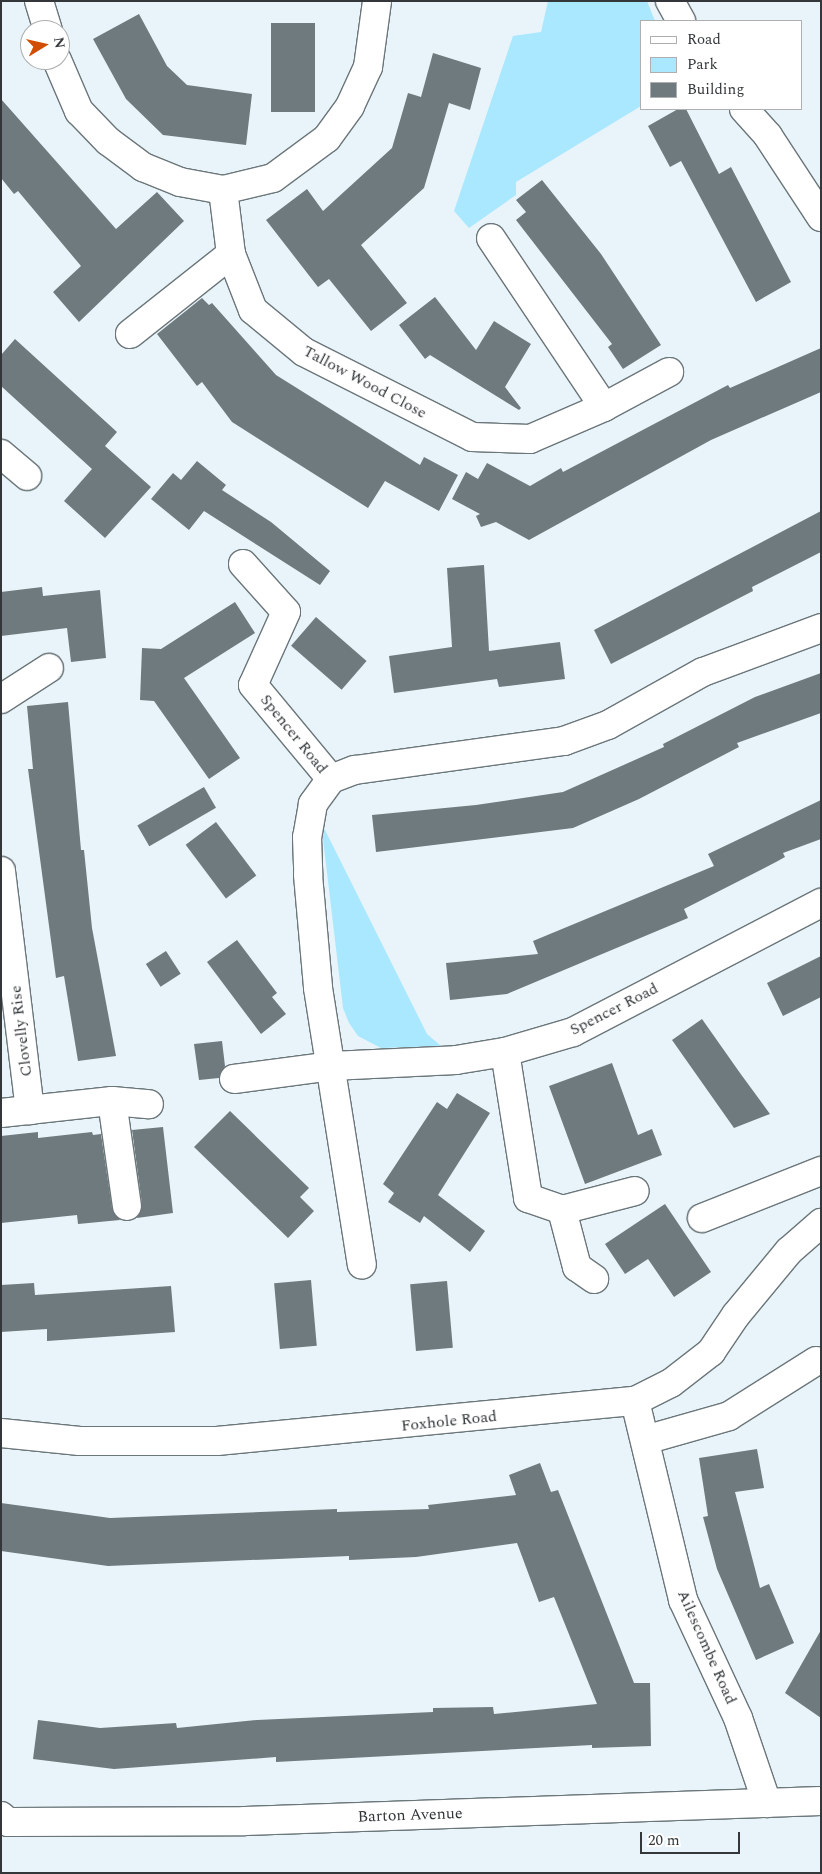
<!DOCTYPE html>
<html>
<head>
<meta charset="utf-8">
<style>
  body { margin:0 }
  #map { position:relative; width:822px; height:1874px; overflow:hidden; background:#e8f4f9; font-family:Spectral,serif }
  div>[style] { position:absolute }
  [style*='--x'] { left:calc(var(--x)*1px); top:calc(var(--y)*1px); width:calc(var(--w)*1px); rotate:calc(var(--a)*1deg) }
  .green>* { inset:0; background:#a9e8fe }
  .building>* { inset:0; background:#6f7a7e; transform-origin:0 0 }
  .roads { filter:drop-shadow(1px 0 #6b767a) drop-shadow(-1px 0 #6b767a) drop-shadow(0 1px #6b767a) drop-shadow(0 -1px #6b767a) }
  .minor>* { height:28px; margin:-14px; padding:0 14px; transform-origin:14px; border-radius:14px; background:#fff }
  span { translate:-50% -50%; white-space:nowrap; text-align:center; line-height:1.15; -webkit-text-stroke:5px #fff; paint-order:stroke }
  .street-label { font-size:16px; color:#333739 }
  .frame { position:absolute; inset:0; border:2px solid #333739; pointer-events:none }
  .legend { position:absolute; left:640px; top:20px; width:162px; height:90px; box-sizing:border-box; background:#fff; border:1px solid #adafb0; margin:0; padding:6px 9px; list-style:none; font-size:15px; color:#333739 }
  .legend li { display:flex; align-items:center; gap:10px; height:25px }
  .legend b { width:25px; border:1px solid #adafb0 }
  .north { position:absolute; left:20px; top:20px; width:50px; height:50px; box-sizing:border-box; background:#fff; border:1px solid #adafb0; border-radius:50%; rotate:81deg; font-size:14px; font-weight:700; line-height:20px; text-align:center; color:#333739 }
  .north::after { content:''; display:block; margin:auto; width:18px; height:22px; background:#d14d01; clip-path:polygon(50% 0,100% 100%,50% 72%,0 100%) }
  .scale { position:absolute; left:640px; top:1832px; width:100px; height:22px; box-sizing:border-box; border:2px solid #333739; border-top:0; padding-left:6px; font-size:15px; line-height:18px; white-space:nowrap; color:#333739; -webkit-text-stroke:4px #fff; paint-order:stroke }
</style>
</head>
<body>
<div id="map">
  <div class="green">
    <i style="clip-path:polygon(548px 1px,647px 1px,655px 21px,641px 21px,641px 106px,516px 182px,516px 195px,469px 228px,454px 211px,513px 36px,541px 32px)"></i>
    <i style="clip-path:polygon(321px 822px,427px 1034px,441px 1046px,381px 1048px,358px 1036px,349px 1023px,343px 1008px)"></i>
  </div>
  <div class="building">
    <i style="clip-path:polygon(139px 14px,167px 66px,187px 85px,252px 94px,246px 145px,163px 135px,126px 99px,93px 39px)"></i>
    <i style="left:271px;top:23px;width:44px;height:89px"></i>
    <i style="clip-path:polygon(433px 53px,481px 68px,470px 110px,449px 103px,424px 188px,361px 245px,407px 303px,371px 331px,329px 279px,318px 287px,266px 220px,307px 189px,323px 211px,392px 148px,408px 93px,421px 97px)"></i>
    <i style="clip-path:polygon(1px 99px,116px 229px,157px 192px,184px 221px,79px 322px,53px 292px,81px 266px,18px 191px,14px 194px,1px 178px)"></i>
    <i style="clip-path:polygon(678px 109px,686px 109px,719px 174px,731px 167px,791px 282px,756px 302px,681px 161px,670px 167px,648px 126px)"></i>
    <i style="clip-path:polygon(542px 180px,601px 254px,661px 345px,623px 369px,608px 347px,612px 344px,516px 220px,526px 212px,516px 200px)"></i>
    <i style="clip-path:polygon(435px 297px,476px 350px,494px 321px,531px 344px,505px 387px,521px 408px,519px 410px,430px 355px,425px 359px,399px 325px)"></i>
    <i style="clip-path:polygon(202px 298px,209px 305px,212px 303px,276px 375px,420px 465px,424px 457px,458px 475px,439px 511px,385px 481px,368px 508px,232px 422px,202px 382px,197px 386px,157px 334px)"></i>
    <i style="clip-path:polygon(15px 339px,117px 432px,105px 446px,151px 487px,105px 538px,64px 501px,92px 469px,1px 386px,1px 355px)"></i>
    <i style="clip-path:polygon(821px 348px,821px 392px,711px 440px,529px 540px,496px 522px,481px 527px,476px 516px,480px 514px,452px 499px,466px 472px,478px 479px,487px 463px,530px 486px,561px 468px,563px 472px,728px 385px,730px 388px)"></i>
    <i style="clip-path:polygon(197px 461px,226px 485px,222px 490px,271px 522px,330px 571px,320px 585px,204px 511px,189px 530px,151px 499px,173px 473px,181px 480px)"></i>
    <i style="clip-path:polygon(821px 511px,821px 552px,752px 587px,753px 591px,611px 664px,594px 630px)"></i>
    <i style="clip-path:polygon(484px 565px,489px 651px,560px 642px,565px 679px,499px 687px,497px 679px,394px 693px,389px 656px,452px 647px,447px 568px)"></i>
    <i style="clip-path:polygon(42px 587px,43px 596px,100px 590px,106px 658px,71px 662px,67px 628px,1px 636px,1px 592px)"></i>
    <i style="clip-path:polygon(235px 602px,255px 633px,184px 678px,240px 758px,209px 779px,154px 701px,140px 700px,142px 648px,161px 649px)"></i>
    <i style="left:316px;top:617px;width:67px;height:38px;rotate:41deg"></i>
    <i style="clip-path:polygon(821px 673px,821px 713px,737px 743px,739px 747px,639px 799px,573px 828px,376px 852px,372px 815px,476px 805px,563px 792px,664px 747px,663px 744px,755px 697px)"></i>
    <i style="clip-path:polygon(68px 702px,81px 850px,84px 850px,92px 928px,116px 1056px,78px 1061px,64px 976px,56px 978px,28px 769px,33px 769px,27px 706px)"></i>
    <i style="left:204px;top:787px;width:24px;height:77px;rotate:60deg"></i>
    <i style="clip-path:polygon(821px 800px,821px 839px,783px 853px,785px 857px,776px 862px,684px 909px,688px 918px,507px 994px,450px 1000px,446px 963px,538px 954px,533px 941px,714px 866px,708px 854px)"></i>
    <i style="left:216px;top:822px;width:67px;height:38px;rotate:53deg"></i>
    <i style="clip-path:polygon(237px 940px,277px 993px,272px 997px,286px 1014px,261px 1034px,207px 962px)"></i>
    <i style="left:166px;top:951px;width:27px;height:24px;rotate:57deg"></i>
    <i style="clip-path:polygon(821px 956px,821px 997px,783px 1016px,767px 983px)"></i>
    <i style="clip-path:polygon(702px 1019px,740px 1073px,770px 1114px,734px 1128px,672px 1040px)"></i>
    <i style="clip-path:polygon(222px 1041px,225px 1066px,219px 1078px,199px 1080px,194px 1044px)"></i>
    <i style="clip-path:polygon(612px 1063px,638px 1135px,652px 1129px,662px 1155px,585px 1184px,549px 1086px)"></i>
    <i style="clip-path:polygon(457px 1093px,490px 1113px,438px 1195px,485px 1231px,470px 1252px,424px 1216px,420px 1223px,388px 1202px,394px 1193px,383px 1184px,437px 1102px,447px 1109px)"></i>
    <i style="clip-path:polygon(230px 1111px,309px 1188px,300px 1197px,314px 1211px,288px 1238px,194px 1147px)"></i>
    <i style="clip-path:polygon(163px 1127px,173px 1213px,137px 1218px,142px 1204px,132px 1130px)"></i>
    <i style="clip-path:polygon(38px 1132px,38px 1138px,92px 1132px,93px 1135px,101px 1134px,112px 1208px,120px 1220px,78px 1224px,77px 1215px,1px 1223px,1px 1136px)"></i>
    <i style="clip-path:polygon(665px 1204px,711px 1272px,674px 1297px,648px 1259px,625px 1274px,605px 1244px)"></i>
    <i style="left:311px;top:1280px;width:66px;height:37px;rotate:85deg"></i>
    <i style="left:447px;top:1281px;width:67px;height:37px;rotate:85deg"></i>
    <i style="clip-path:polygon(34px 1283px,35px 1295px,171px 1286px,175px 1332px,47px 1341px,47px 1329px,1px 1332px,1px 1285px)"></i>
    <i style="clip-path:polygon(757px 1449px,764px 1488px,735px 1492px,760px 1588px,769px 1584px,794px 1643px,756px 1660px,717px 1569px,703px 1517px,708px 1516px,699px 1458px)"></i>
    <i style="clip-path:polygon(540px 1463px,551px 1492px,558px 1490px,634px 1683px,650px 1683px,651px 1746px,592px 1748px,592px 1745px,276px 1762px,276px 1757px,114px 1769px,33px 1759px,38px 1720px,100px 1728px,176px 1723px,177px 1728px,257px 1720px,433px 1712px,433px 1708px,493px 1707px,494px 1714px,597px 1704px,554px 1597px,539px 1602px,517px 1543px,416px 1557px,349px 1560px,349px 1556px,108px 1566px,1px 1551px,1px 1503px,110px 1518px,337px 1509px,337px 1512px,429px 1509px,428px 1505px,516px 1495px,509px 1475px)"></i>
    <i style="clip-path:polygon(821px 1630px,821px 1718px,785px 1693px)"></i>
  </div>
  <div class="roads">
    <div class="minor">
      <i style="--x:39;--y:1;--w:30;--a:73"></i>
      <i style="--x:670;--y:1;--w:23;--a:61"></i>
      <i style="--x:57;--y:60;--w:56;--a:66.7"></i>
      <i style="--x:79;--y:111;--w:42;--a:46"></i>
      <i style="--x:108;--y:141;--w:44;--a:36.6"></i>
      <i style="--x:143;--y:167;--w:40;--a:22"></i>
      <i style="--x:180;--y:182;--w:44;--a:10.5"></i>
      <i style="--x:223;--y:190;--w:51;--a:-13.5"></i>
      <i style="--x:273;--y:178;--w:67;--a:-36.5"></i>
      <i style="--x:327;--y:138;--w:39;--a:-54"></i>
      <i style="--x:350;--y:106;--w:43;--a:-65.2"></i>
      <i style="--x:368;--y:67;--w:67;--a:-82.2"></i>
      <i style="--x:744;--y:109;--w:36;--a:48"></i>
      <i style="--x:768;--y:136;--w:97;--a:56.8"></i>
      <i style="--x:223;--y:190;--w:64;--a:82.9"></i>
      <i style="--x:231;--y:254;--w:60;--a:68.6"></i>
      <i style="--x:253;--y:310;--w:66;--a:39.5"></i>
      <i style="--x:304;--y:352;--w:188;--a:26.8"></i>
      <i style="--x:472;--y:437;--w:58;--a:2"></i>
      <i style="--x:530;--y:439;--w:81;--a:-23.4"></i>
      <i style="--x:604;--y:407;--w:203;--a:-123.8"></i>
      <i style="--x:130;--y:334;--w:129;--a:-38.4"></i>
      <i style="--x:604;--y:407;--w:74;--a:-28.3"></i>
      <i style="--x:1;--y:454;--w:34;--a:40"></i>
      <i style="--x:243;--y:564;--w:64;--a:48.1"></i>
      <i style="--x:286;--y:612;--w:80;--a:114.3"></i>
      <i style="--x:253;--y:685;--w:122;--a:50.3"></i>
      <i style="--x:331;--y:779;--w:26;--a:-21"></i>
      <i style="--x:355;--y:770;--w:211;--a:-7.9"></i>
      <i style="--x:564;--y:741;--w:47;--a:-20"></i>
      <i style="--x:608;--y:725;--w:109;--a:-29.2"></i>
      <i style="--x:703;--y:672;--w:126;--a:-20.4"></i>
      <i style="--x:1;--y:699;--w:57;--a:-32.9"></i>
      <i style="--x:331;--y:779;--w:31;--a:126"></i>
      <i style="--x:313;--y:804;--w:34;--a:100"></i>
      <i style="--x:307;--y:837;--w:38;--a:88"></i>
      <i style="--x:308;--y:875;--w:113;--a:84.9"></i>
      <i style="--x:318;--y:988;--w:280;--a:81"></i>
      <i style="--x:1;--y:871;--w:241;--a:83.1"></i>
      <i style="--x:505;--y:1052;--w:148;--a:81"></i>
      <i style="--x:528;--y:1198;--w:36;--a:19"></i>
      <i style="--x:562;--y:1210;--w:75;--a:-14.6"></i>
      <i style="--x:234;--y:1079;--w:98;--a:-7.6"></i>
      <i style="--x:331;--y:1066;--w:125;--a:-2.7"></i>
      <i style="--x:456;--y:1060;--w:50;--a:-9.3"></i>
      <i style="--x:505;--y:1052;--w:71;--a:-16.4"></i>
      <i style="--x:573;--y:1032;--w:280;--a:-27.5"></i>
      <i style="--x:112;--y:1101;--w:106;--a:81.9"></i>
      <i style="--x:1;--y:1113;--w:112;--a:-6.2"></i>
      <i style="--x:112;--y:1101;--w:37;--a:5"></i>
      <i style="--x:562;--y:1210;--w:59;--a:75.3"></i>
      <i style="--x:577;--y:1267;--w:21;--a:35"></i>
      <i style="--x:702;--y:1218;--w:128;--a:-21.6"></i>
      <i style="--x:635;--y:1401;--w:205;--a:76.4"></i>
      <i style="--x:683;--y:1600;--w:130;--a:65"></i>
      <i style="--x:738;--y:1718;--w:90;--a:71.2"></i>
      <i style="--x:1;--y:1433;--w:79;--a:5.8"></i>
      <i style="--x:80;--y:1441;--w:137;--a:0"></i>
      <i style="--x:217;--y:1441;--w:420;--a:-5.5"></i>
      <i style="--x:635;--y:1401;--w:40;--a:-26.6"></i>
      <i style="--x:671;--y:1383;--w:51;--a:-37.8"></i>
      <i style="--x:711;--y:1352;--w:45;--a:-56"></i>
      <i style="--x:736;--y:1315;--w:83;--a:-50.4"></i>
      <i style="--x:789;--y:1251;--w:43;--a:-41.2"></i>
      <i style="--x:645;--y:1440;--w:87;--a:-15.9"></i>
      <i style="--x:729;--y:1416;--w:103;--a:-32.3"></i>
      <i style="--x:1;--y:1816;--w:9;--a:41"></i>
      <i style="--x:8;--y:1822;--w:237;--a:-0.2"></i>
      <i style="--x:245;--y:1821;--w:576;--a:-1.99"></i>
    </div>
  </div>
  <div class="street-label">
    <span style="left:365px;top:382px;rotate:28deg">Tallow Wood Close</span>
    <span style="left:294px;top:734px;rotate:51deg">Spencer Road</span>
    <span style="left:614px;top:1009px;rotate:-27deg">Spencer Road</span>
    <span style="left:21px;top:1031px;rotate:-97deg">Clovelly Rise</span>
    <span style="left:449px;top:1421px;rotate:-6deg">Foxhole Road</span>
    <span style="left:707px;top:1647px;rotate:66deg">Ailescombe Road</span>
    <span style="left:410px;top:1815px;rotate:-2deg">Barton Avenue</span>
  </div>
  <div class="frame"></div>
  <ul class="legend">
  <li><b style="height:6px;background:#fff"></b>Road</li>
  <li><b style="height:14px;background:#a9e8fe"></b>Park</li>
  <li><b style="height:14px;background:#6f7a7e"></b>Building</li>
  </ul>
  <div class="north">N</div>
  <div class="scale">20 m</div>
</div>
</body>
</html>
